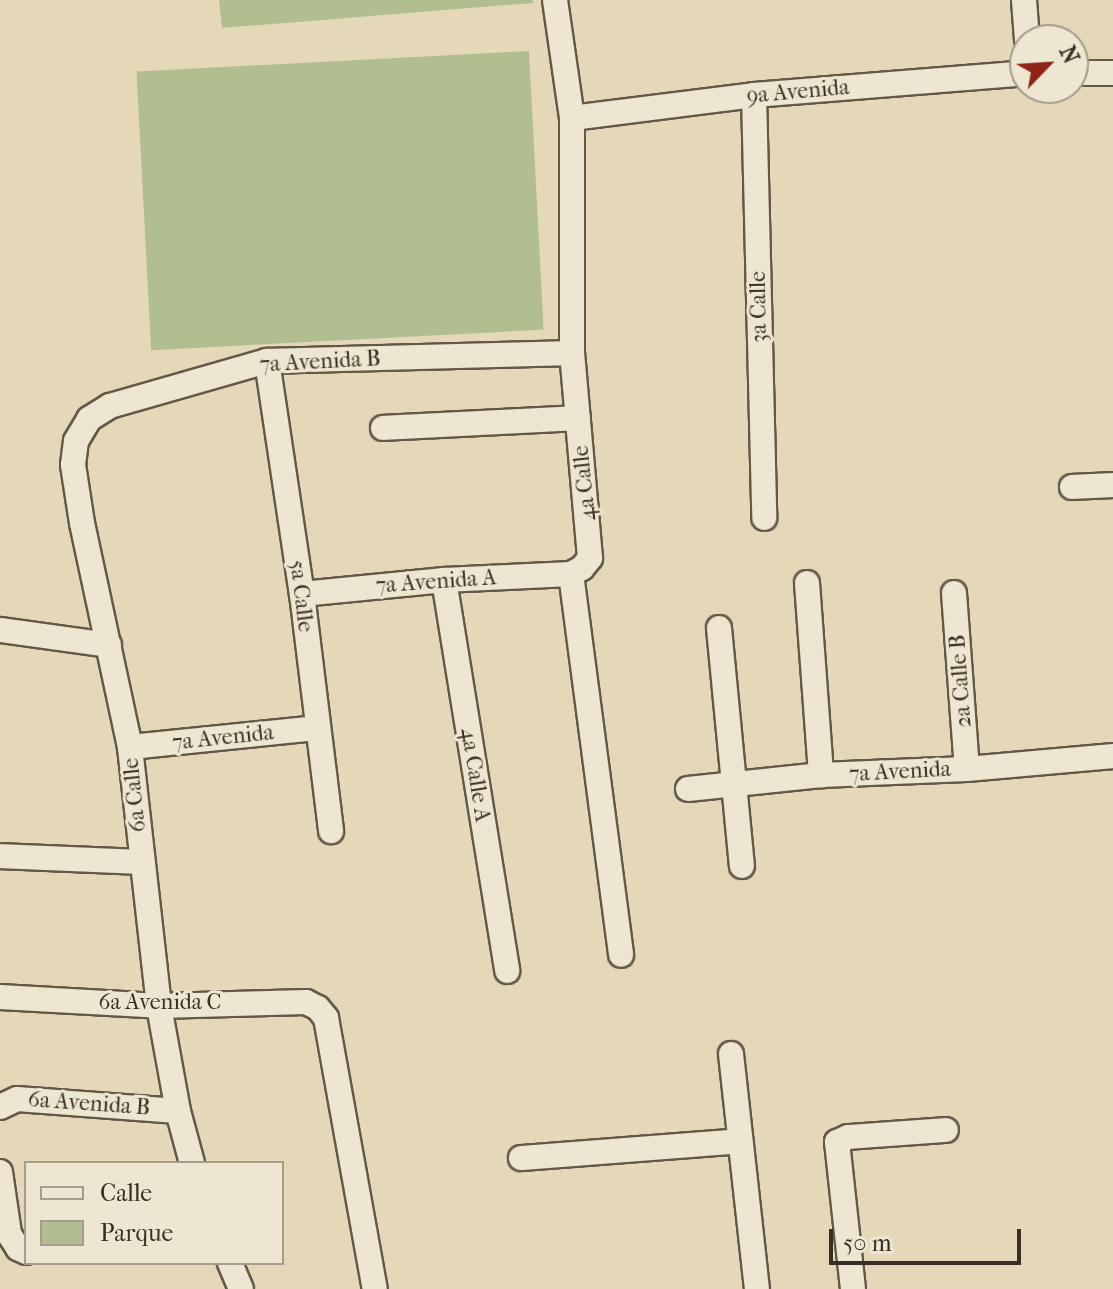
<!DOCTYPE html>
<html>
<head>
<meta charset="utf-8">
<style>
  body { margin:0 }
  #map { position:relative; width:1113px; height:1289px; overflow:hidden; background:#e4d8b8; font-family:"IM FELL French Canon",serif }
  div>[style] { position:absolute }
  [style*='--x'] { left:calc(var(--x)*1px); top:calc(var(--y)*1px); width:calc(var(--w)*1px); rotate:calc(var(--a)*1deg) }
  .green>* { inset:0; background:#b1bf90; transform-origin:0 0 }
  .roads { filter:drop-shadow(2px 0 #645848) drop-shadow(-2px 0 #645848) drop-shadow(0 2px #645848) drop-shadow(0 -2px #645848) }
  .minor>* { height:24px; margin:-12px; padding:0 12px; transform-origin:12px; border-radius:12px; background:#ede6d1 }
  span { translate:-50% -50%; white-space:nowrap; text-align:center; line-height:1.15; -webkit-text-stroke:6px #ede6d1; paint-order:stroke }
  .street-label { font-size:22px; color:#3a2d23 }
  .legend { position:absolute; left:24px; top:1161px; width:260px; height:104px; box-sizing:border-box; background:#ede6d1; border:2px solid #a59c8b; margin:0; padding:10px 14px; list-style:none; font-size:24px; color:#3a2d23 }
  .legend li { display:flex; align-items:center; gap:16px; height:40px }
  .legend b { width:40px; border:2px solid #a59c8b }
  .north { position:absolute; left:1009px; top:24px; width:80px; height:80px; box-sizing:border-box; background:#ede6d1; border:2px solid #a59c8b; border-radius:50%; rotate:65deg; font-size:22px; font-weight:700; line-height:32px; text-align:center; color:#3a2d23 }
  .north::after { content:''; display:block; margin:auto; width:28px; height:36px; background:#8f2418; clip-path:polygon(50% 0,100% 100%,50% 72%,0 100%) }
  .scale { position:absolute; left:829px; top:1229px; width:192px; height:36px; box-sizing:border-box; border:4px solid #3a2d23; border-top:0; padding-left:10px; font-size:24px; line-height:28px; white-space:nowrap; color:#3a2d23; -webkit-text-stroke:6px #ede6d1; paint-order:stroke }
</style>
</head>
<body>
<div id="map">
  <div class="green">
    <i style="clip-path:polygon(219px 0,533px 0,533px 3px,222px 28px)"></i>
    <i style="left:529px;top:51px;width:279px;height:393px;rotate:87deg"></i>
  </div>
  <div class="roads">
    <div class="minor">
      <i style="--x:1024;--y:0;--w:40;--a:85.7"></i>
      <i style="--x:1073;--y:73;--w:40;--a:0"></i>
      <i style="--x:754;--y:95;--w:423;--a:88.6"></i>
      <i style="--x:572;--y:118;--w:183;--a:-7.2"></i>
      <i style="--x:754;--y:95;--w:272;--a:-4.6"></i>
      <i style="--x:267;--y:361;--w:236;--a:81.5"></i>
      <i style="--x:302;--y:594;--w:239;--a:83"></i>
      <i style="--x:383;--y:428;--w:195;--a:-2.9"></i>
      <i style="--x:1072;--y:487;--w:41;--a:-2.8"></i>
      <i style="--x:571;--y:574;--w:384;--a:82.5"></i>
      <i style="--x:444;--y:580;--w:396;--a:80.8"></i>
      <i style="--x:807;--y:583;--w:193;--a:85.8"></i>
      <i style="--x:954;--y:593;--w:176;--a:85.8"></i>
      <i style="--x:302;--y:594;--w:143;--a:-5.6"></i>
      <i style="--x:444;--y:580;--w:127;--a:-2.7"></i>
      <i style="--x:571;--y:574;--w:13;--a:-29"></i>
      <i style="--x:582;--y:568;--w:13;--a:-51"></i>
      <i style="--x:590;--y:558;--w:206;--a:-95"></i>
      <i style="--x:572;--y:353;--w:235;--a:-90"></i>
      <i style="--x:572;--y:118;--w:119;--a:-98.2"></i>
      <i style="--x:719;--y:628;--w:239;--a:84.5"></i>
      <i style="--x:0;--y:630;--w:110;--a:7.8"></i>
      <i style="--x:130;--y:747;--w:187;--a:-5.8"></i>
      <i style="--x:688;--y:789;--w:134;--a:-6"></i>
      <i style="--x:821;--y:775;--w:146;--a:-2.4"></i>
      <i style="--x:967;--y:769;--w:147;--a:-5.1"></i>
      <i style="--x:0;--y:856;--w:142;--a:2.4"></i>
      <i style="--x:0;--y:997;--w:159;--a:3.2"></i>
      <i style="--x:159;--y:1006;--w:147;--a:-1.6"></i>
      <i style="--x:306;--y:1002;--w:13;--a:27"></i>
      <i style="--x:318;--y:1008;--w:13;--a:51"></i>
      <i style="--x:326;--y:1018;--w:275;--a:79.8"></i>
      <i style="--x:731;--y:1054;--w:236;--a:83.7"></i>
      <i style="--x:0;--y:1107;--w:19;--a:-25"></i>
      <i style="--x:17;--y:1099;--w:161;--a:4.3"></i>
      <i style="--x:521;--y:1158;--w:220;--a:-4.4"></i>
      <i style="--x:192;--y:1163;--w:54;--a:-105.1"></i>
      <i style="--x:178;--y:1111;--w:107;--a:-100.3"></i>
      <i style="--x:159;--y:1006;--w:261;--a:-96.4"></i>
      <i style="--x:130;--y:747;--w:229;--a:-102.1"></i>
      <i style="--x:82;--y:523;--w:59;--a:-98.8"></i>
      <i style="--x:73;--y:465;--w:24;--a:-83"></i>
      <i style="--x:76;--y:441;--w:26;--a:-59"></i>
      <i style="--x:89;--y:419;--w:25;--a:-32"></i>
      <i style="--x:110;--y:406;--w:163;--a:-16"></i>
      <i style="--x:267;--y:361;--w:305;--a:-1.5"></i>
      <i style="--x:0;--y:1172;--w:63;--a:81.7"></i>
      <i style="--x:9;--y:1234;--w:17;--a:57"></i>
      <i style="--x:18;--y:1248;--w:9;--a:27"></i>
      <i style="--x:230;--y:1263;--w:28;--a:67"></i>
      <i style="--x:853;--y:1289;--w:148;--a:-96.2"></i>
      <i style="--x:837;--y:1142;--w:12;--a:-24"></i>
      <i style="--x:848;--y:1137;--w:98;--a:-4.1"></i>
    </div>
  </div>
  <div class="street-label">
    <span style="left:798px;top:92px;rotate:-5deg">9a Avenida</span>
    <span style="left:759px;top:307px;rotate:-91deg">3a Calle</span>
    <span style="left:320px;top:362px;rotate:-3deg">7a Avenida B</span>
    <span style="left:585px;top:483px;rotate:-96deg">4a Calle</span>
    <span style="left:436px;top:582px;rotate:-4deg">7a Avenida A</span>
    <span style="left:301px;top:596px;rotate:83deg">5a Calle</span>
    <span style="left:961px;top:681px;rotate:-94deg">2a Calle B</span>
    <span style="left:223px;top:738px;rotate:-6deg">7a Avenida</span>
    <span style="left:900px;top:772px;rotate:-3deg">7a Avenida</span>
    <span style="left:475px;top:775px;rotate:81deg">4a Calle A</span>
    <span style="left:135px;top:795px;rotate:-96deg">6a Calle</span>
    <span style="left:160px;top:1003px">6a Avenida C</span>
    <span style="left:89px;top:1104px;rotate:4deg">6a Avenida B</span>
  </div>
  <ul class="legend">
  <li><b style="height:10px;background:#ede6d1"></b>Calle</li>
  <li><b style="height:22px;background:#b1bf90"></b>Parque</li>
  </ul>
  <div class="north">N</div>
  <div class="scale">50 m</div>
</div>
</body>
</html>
